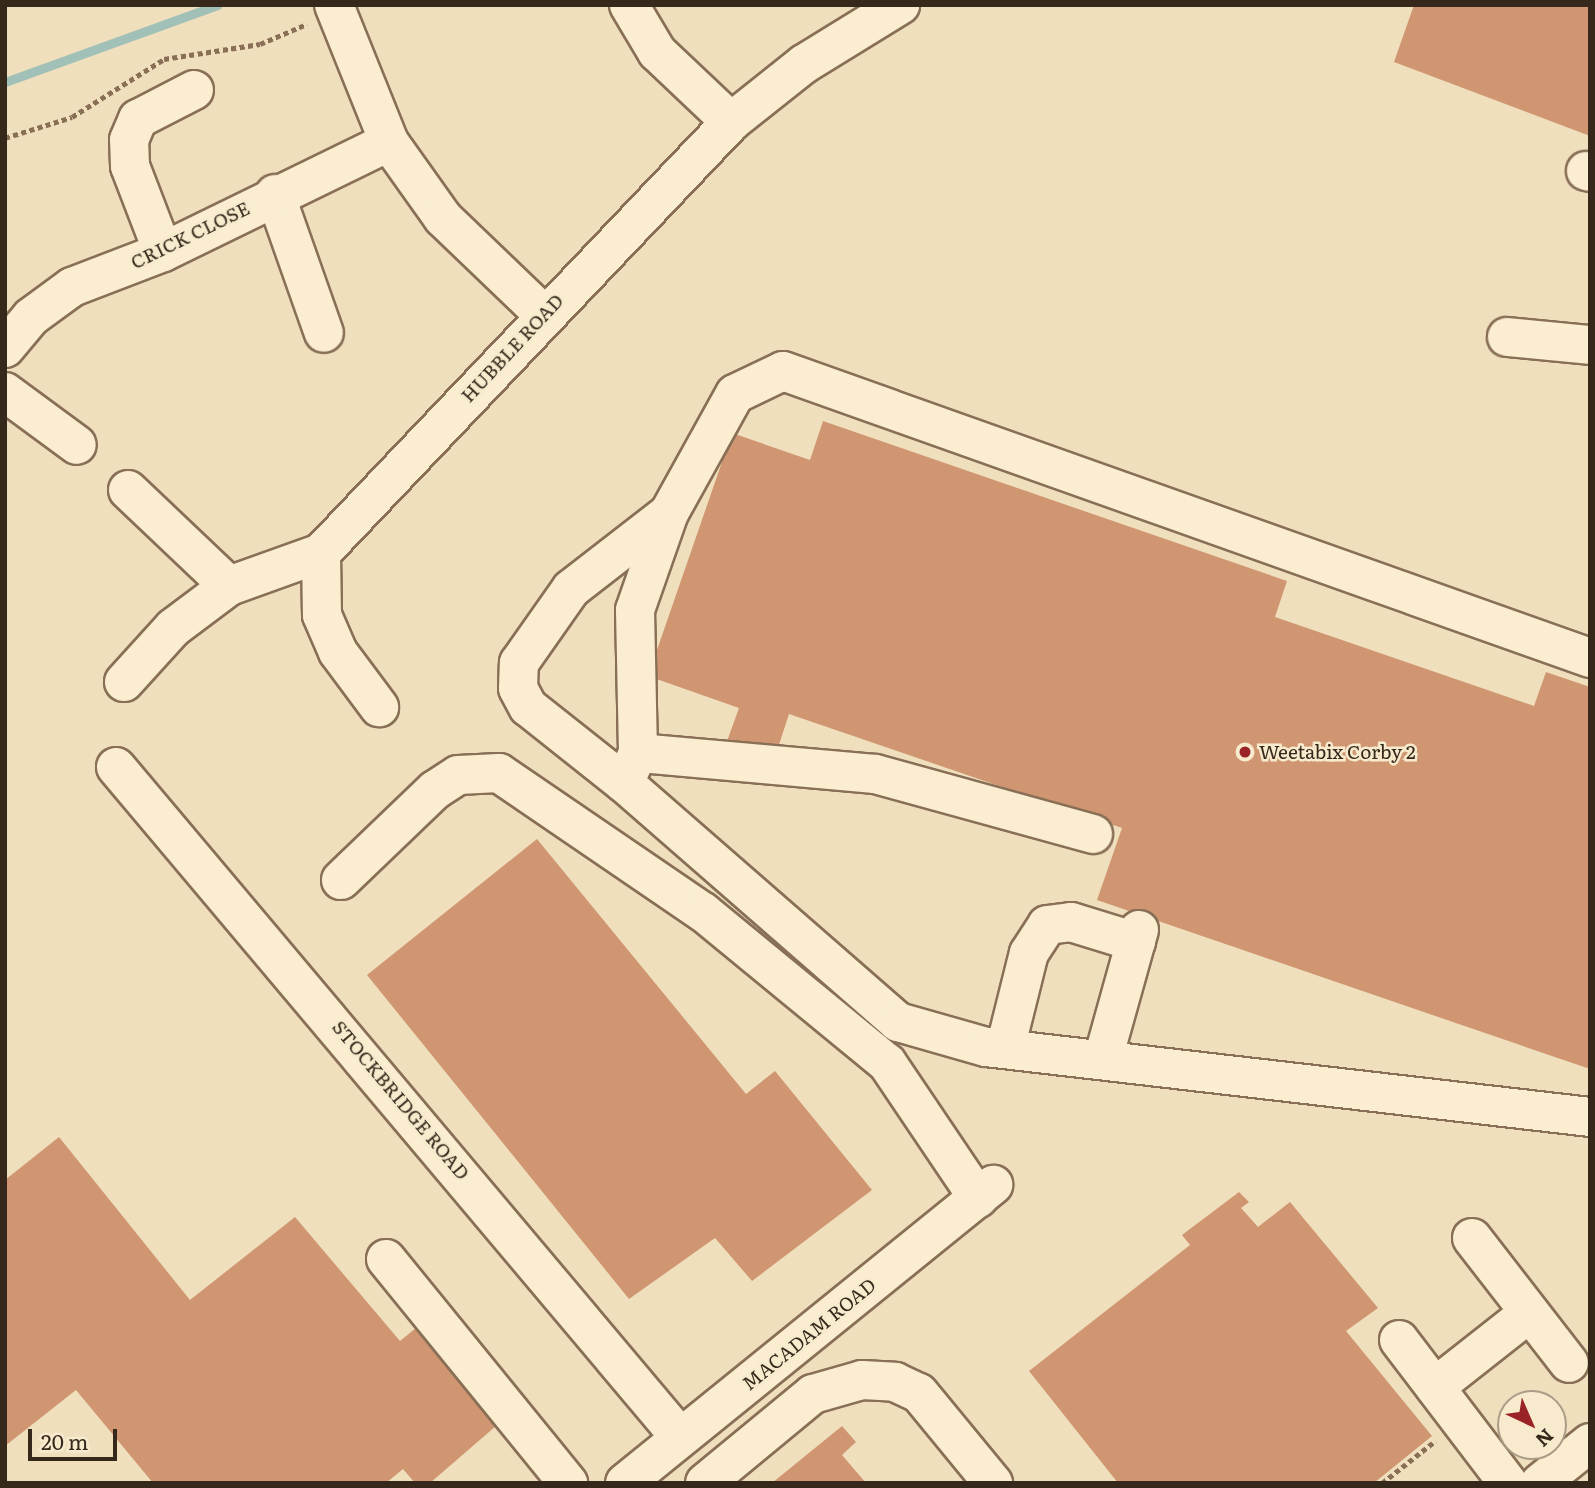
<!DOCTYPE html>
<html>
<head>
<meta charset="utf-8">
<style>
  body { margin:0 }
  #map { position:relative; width:1595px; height:1488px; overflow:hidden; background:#efdfbd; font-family:Literata,serif }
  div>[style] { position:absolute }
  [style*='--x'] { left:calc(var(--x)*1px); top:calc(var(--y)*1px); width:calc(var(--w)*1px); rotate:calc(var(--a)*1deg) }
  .stream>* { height:9px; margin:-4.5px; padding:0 4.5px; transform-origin:4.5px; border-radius:4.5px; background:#a1c0b7 }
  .building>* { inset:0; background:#cf9671 }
  .path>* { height:4.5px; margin-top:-2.25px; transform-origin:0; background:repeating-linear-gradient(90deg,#886f56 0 5px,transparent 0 8.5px) }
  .roads { filter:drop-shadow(2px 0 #886f56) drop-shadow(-2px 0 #886f56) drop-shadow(0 2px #886f56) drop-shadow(0 -2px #886f56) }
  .minor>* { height:38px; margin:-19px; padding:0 19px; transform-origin:19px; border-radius:19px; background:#faedd0 }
  .dots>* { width:19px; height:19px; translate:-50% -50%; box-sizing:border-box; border:4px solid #f7eacd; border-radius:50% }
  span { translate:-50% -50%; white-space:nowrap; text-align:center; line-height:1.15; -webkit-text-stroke:5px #f7eacd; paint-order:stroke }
  .street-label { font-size:19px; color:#36281b }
  .poi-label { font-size:19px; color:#36281b }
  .left { translate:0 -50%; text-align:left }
  .frame { position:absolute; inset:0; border:7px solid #36281b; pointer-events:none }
  .north { position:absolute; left:1497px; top:1390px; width:70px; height:70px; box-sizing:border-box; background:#f7eacd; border:2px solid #aa9c86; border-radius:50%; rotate:136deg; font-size:19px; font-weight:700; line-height:28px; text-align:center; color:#36281b }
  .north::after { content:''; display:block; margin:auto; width:24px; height:32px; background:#992327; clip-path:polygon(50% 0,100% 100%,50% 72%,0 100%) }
  .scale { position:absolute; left:28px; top:1429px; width:89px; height:32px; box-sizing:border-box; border:4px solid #36281b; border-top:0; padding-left:9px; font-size:21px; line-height:24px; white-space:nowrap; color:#36281b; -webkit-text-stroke:5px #f7eacd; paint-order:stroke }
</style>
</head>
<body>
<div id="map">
  <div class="stream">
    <i style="--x:5;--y:82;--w:226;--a:-19.9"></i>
  </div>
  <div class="building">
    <i style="clip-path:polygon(1414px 5px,1590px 5px,1590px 136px,1394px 62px)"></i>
    <i style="clip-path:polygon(823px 421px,1287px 581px,1275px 617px,1534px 706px,1546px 672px,1590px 687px,1590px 1069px,1097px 900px,1122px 828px,789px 714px,774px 760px,726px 744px,739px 708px,648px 676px,732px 433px,810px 460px)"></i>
    <i style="clip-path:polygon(537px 839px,746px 1094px,775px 1071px,872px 1190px,752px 1281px,715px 1238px,629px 1299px,367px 975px)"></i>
    <i style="clip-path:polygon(59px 1137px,190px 1300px,295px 1217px,400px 1341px,416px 1328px,496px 1426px,430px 1483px,415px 1483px,403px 1469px,386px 1483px,153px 1483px,76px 1390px,5px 1446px,5px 1180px)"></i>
    <i style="clip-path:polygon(1239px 1192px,1249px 1202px,1241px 1208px,1258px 1227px,1290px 1202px,1378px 1308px,1346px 1331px,1432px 1436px,1374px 1483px,1118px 1483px,1029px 1371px,1190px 1245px,1182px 1235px)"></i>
    <i style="clip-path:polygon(842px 1426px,856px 1442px,842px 1455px,866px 1483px,772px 1483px)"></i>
  </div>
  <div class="path">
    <i style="--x:5;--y:138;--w:70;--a:-17.4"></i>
    <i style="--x:72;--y:117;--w:109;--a:-32.2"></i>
    <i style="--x:164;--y:59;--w:97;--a:-8.9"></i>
    <i style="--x:260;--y:44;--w:51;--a:-23.1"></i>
    <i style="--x:1382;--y:1483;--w:68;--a:-38.4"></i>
  </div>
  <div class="roads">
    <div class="minor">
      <i style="--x:334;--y:5;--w:148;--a:68.1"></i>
      <i style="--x:389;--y:142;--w:93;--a:54.6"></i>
      <i style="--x:443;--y:218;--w:139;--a:43.8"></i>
      <i style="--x:629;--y:5;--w:55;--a:59.2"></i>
      <i style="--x:657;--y:52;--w:102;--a:43.4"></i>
      <i style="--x:1586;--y:171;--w:4;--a:14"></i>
      <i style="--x:275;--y:194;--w:147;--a:70.6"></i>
      <i style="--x:163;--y:252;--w:92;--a:-111"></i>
      <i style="--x:130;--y:166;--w:26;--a:-92"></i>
      <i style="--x:129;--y:140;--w:23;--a:-67"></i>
      <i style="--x:138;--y:119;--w:63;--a:-27.4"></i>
      <i style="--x:1507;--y:337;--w:83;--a:5.5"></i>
      <i style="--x:5;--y:348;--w:40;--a:-50"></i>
      <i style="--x:31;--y:317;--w:51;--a:-36.2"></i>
      <i style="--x:72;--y:287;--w:97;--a:-21"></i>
      <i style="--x:163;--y:252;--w:251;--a:-26"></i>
      <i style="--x:5;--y:392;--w:89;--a:36.4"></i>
      <i style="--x:128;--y:490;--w:139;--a:43.5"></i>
      <i style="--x:321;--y:553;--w:62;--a:89.1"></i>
      <i style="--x:322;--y:615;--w:40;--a:66.6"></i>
      <i style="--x:338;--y:652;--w:69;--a:53.3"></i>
      <i style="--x:124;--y:682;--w:73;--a:-47.8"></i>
      <i style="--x:173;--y:628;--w:70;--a:-36.9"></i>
      <i style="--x:229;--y:586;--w:98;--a:-19.7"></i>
      <i style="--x:321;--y:553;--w:595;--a:-46.43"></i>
      <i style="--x:731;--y:122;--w:93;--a:-38.5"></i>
      <i style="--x:804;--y:64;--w:113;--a:-31.6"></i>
      <i style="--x:638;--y:753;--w:143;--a:-91.2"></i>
      <i style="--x:635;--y:610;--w:103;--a:-70.7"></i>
      <i style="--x:669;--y:513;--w:136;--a:-61"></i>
      <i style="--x:735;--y:394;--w:53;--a:-25.6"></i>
      <i style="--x:783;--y:371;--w:857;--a:19.58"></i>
      <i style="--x:116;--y:767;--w:876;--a:49.91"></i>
      <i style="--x:624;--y:783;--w:122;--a:-141.6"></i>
      <i style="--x:528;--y:707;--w:21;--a:-118"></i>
      <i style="--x:518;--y:688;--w:25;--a:-88"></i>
      <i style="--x:519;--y:663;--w:90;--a:-54.9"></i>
      <i style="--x:571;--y:589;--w:124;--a:-37.8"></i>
      <i style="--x:1093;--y:834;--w:226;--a:-164.6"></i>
      <i style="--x:875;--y:774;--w:238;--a:-174.9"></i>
      <i style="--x:638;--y:753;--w:33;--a:115"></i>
      <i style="--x:624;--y:783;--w:364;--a:41.1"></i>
      <i style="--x:898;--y:1022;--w:91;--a:15.9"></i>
      <i style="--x:986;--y:1047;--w:608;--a:6.61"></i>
      <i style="--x:341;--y:880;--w:130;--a:-43.8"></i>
      <i style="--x:435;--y:790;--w:27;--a:-33"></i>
      <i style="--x:458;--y:775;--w:41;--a:-2.8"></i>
      <i style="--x:499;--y:773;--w:247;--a:34.3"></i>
      <i style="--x:703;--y:912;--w:238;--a:39.4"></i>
      <i style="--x:887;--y:1063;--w:163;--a:56"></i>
      <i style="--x:1005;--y:1049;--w:99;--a:-76"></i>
      <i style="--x:1029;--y:953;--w:33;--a:-57"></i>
      <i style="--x:1047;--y:925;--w:24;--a:-7"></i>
      <i style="--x:1071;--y:922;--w:68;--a:17.1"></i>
      <i style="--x:1103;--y:1059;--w:134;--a:-74.4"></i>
      <i style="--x:1472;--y:1238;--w:158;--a:52.2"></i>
      <i style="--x:386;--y:1259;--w:289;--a:50.9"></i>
      <i style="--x:1399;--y:1340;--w:180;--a:52.7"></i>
      <i style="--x:1435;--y:1387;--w:120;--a:-38.2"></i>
      <i style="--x:625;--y:1483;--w:474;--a:-39"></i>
      <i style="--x:705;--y:1483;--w:140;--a:-39.5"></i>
      <i style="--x:813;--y:1394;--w:51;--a:-15.9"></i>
      <i style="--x:862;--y:1380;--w:33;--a:3"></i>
      <i style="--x:895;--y:1382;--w:26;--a:25"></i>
      <i style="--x:919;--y:1393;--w:117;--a:50.6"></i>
      <i style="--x:1540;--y:1483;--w:64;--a:-38.7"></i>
    </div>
  </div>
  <div class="dots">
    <i style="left:1245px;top:752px;background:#992327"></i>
  </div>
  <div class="street-label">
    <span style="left:190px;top:235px;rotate:-26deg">CRICK CLOSE</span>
    <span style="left:512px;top:348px;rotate:-47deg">HUBBLE ROAD</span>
    <span style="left:401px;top:1100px;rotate:50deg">STOCKBRIDGE ROAD</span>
    <span style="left:809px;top:1334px;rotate:-39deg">MACADAM ROAD</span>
  </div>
  <div class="poi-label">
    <span class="left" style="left:1259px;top:752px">Weetabix Corby 2</span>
  </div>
  <div class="frame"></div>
  <div class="north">N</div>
  <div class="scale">20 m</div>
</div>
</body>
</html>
